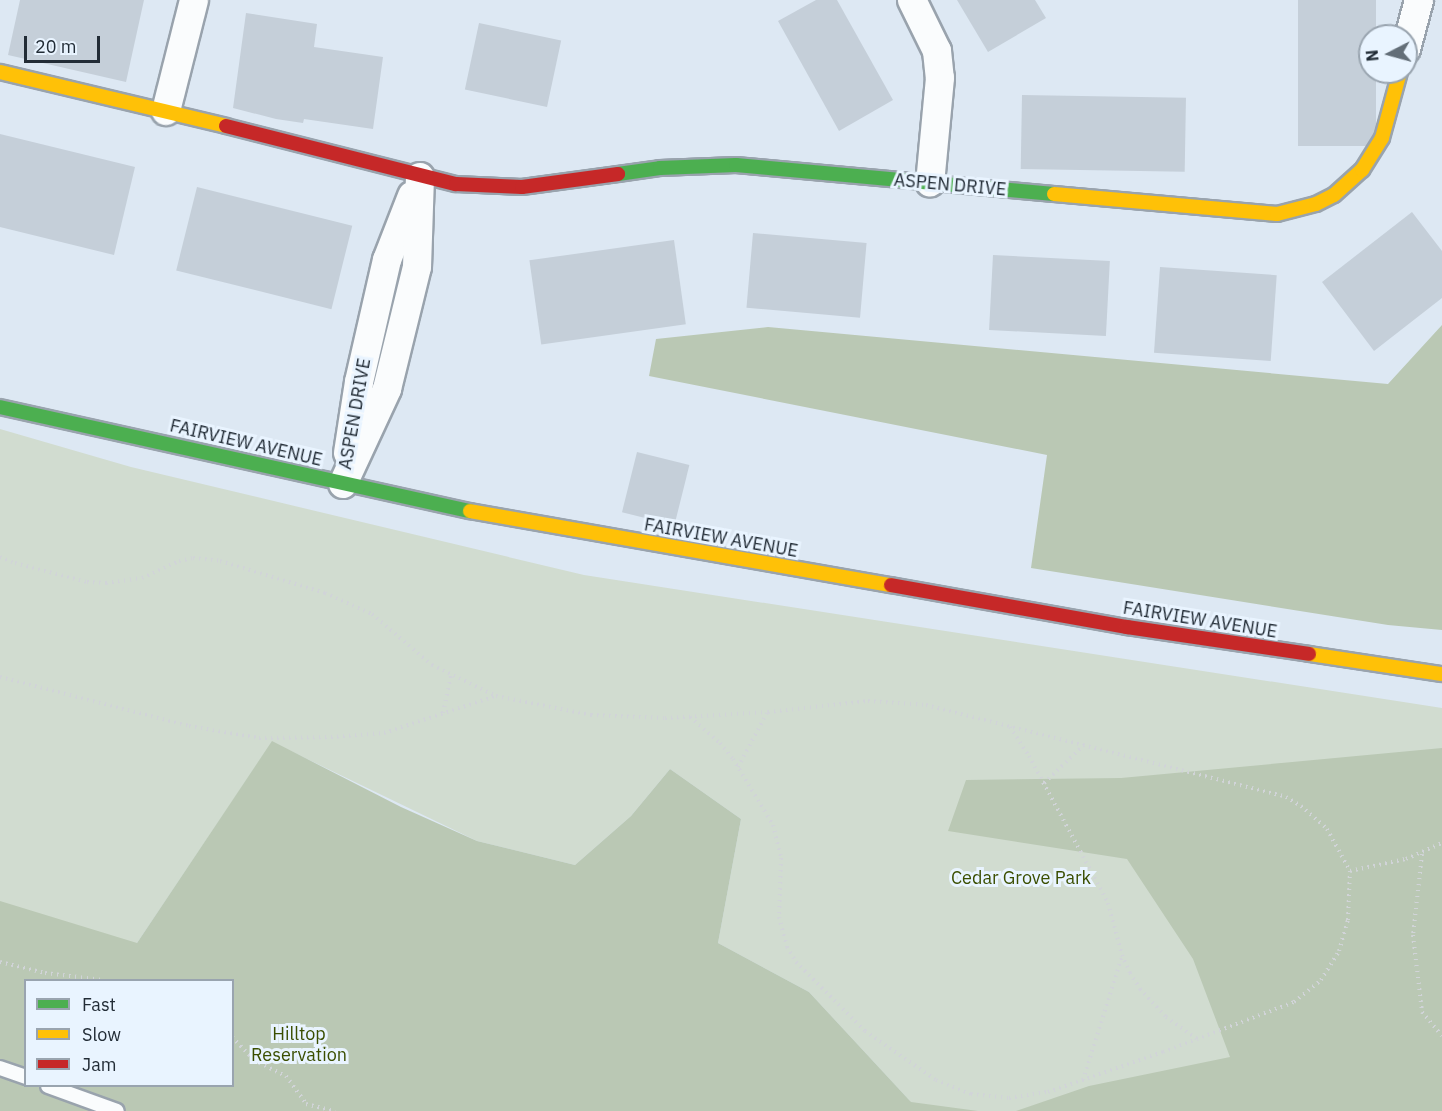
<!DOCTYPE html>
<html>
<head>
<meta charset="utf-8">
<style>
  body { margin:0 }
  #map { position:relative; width:1442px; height:1111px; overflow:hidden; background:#dde8f3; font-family:"IBM Plex Sans",sans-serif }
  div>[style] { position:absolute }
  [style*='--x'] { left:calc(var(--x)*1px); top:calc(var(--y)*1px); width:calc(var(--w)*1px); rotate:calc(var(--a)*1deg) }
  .green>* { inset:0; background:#d1dcd0 }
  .forest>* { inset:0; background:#bac8b4 }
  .building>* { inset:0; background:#c5cfd9; transform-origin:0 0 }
  .path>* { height:4px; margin-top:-2px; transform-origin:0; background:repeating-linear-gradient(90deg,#d1d4d8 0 1.5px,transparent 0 6px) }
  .roads { filter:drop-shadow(2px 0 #99a3ad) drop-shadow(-2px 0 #99a3ad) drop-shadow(0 2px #99a3ad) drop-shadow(0 -2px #99a3ad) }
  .lane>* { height:14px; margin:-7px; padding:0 7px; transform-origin:7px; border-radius:7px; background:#fafcfd }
  .street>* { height:28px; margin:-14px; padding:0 14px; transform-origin:14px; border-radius:14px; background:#fafcfd }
  .fast>* { height:14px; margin:-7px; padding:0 7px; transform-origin:7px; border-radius:7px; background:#4caf50 }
  .slow>* { height:14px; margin:-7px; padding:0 7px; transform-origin:7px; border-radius:7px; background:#ffc107 }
  .jam>* { height:14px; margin:-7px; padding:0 7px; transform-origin:7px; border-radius:7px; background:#c62828 }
  span { translate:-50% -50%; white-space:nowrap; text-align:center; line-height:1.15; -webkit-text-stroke:6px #e9f4ff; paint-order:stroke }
  .street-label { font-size:18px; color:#222c36 }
  .park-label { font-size:18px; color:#3a4e00 }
  .legend { position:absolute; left:24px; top:979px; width:210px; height:108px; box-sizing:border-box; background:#e9f4ff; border:2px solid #99a4af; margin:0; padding:8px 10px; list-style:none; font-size:18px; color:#222c36 }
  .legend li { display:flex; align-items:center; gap:12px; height:30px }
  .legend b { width:30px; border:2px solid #99a4af }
  .north { position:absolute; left:1358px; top:24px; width:60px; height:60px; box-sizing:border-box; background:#e9f4ff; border:2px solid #99a4af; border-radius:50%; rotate:264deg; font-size:16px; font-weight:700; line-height:24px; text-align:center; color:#222c36 }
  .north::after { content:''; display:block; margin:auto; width:21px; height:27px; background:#636e78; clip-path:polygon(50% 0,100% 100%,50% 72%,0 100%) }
  .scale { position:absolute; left:24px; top:36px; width:76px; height:27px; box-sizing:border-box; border:3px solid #222c36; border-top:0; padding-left:8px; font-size:18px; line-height:21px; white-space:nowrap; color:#222c36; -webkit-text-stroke:4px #e9f4ff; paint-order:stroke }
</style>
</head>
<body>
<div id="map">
  <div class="green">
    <i style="clip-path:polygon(evenodd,0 429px,131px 467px,584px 575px,1442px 708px,1442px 1111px,0 1111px,0 429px,272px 742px,477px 841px,575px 865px,631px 816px,670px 769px,741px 819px,718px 943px,809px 992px,910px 1101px,137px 943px,272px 742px,0 429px,26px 980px,232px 980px,232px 1086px,26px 1086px,26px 980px)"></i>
  </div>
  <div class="forest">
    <i style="clip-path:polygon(1442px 325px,1442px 630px,1388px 625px,1031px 568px,1047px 455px,649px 376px,656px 339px,768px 327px,1388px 384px)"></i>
    <i style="clip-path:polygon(evenodd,272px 741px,401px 807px,477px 841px,575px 865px,631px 816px,670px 769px,741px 819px,718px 943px,809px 992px,911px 1102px,978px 1111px,0 1111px,0 901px,137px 943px,272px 741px,26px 980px,232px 980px,232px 1086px,26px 1086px,26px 980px)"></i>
    <i style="clip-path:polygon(1442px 748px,1442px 1111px,1016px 1111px,1089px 1086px,1230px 1057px,1193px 959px,1127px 859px,948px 831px,966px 780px,1121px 778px)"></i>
  </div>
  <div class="building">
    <i style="clip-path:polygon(20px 0,144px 0,126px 82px,8px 55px)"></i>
    <i style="clip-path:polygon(816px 0,837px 0,893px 100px,839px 131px,778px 21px)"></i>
    <i style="clip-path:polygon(957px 0,1035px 0,1046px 18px,988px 52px)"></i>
    <i style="left:1298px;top:0;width:78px;height:146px"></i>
    <i style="clip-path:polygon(246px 13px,317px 24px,314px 47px,383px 57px,373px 129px,304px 119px,303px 123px,276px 119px,233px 108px)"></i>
    <i style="left:479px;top:23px;width:84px;height:68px;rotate:12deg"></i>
    <i style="left:1022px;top:95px;width:164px;height:74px;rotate:1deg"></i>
    <i style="clip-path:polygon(0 134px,135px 167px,114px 255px,0 227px)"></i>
    <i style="left:197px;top:187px;width:160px;height:86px;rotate:14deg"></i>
    <i style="clip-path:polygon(1412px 212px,1442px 251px,1442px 298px,1374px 351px,1322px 282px)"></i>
    <i style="left:753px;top:233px;width:114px;height:75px;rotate:5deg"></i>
    <i style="left:674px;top:240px;width:85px;height:146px;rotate:82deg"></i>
    <i style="left:993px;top:255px;width:117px;height:75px;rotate:3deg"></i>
    <i style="left:1160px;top:267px;width:117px;height:86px;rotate:4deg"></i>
    <i style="left:637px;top:452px;width:54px;height:62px;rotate:14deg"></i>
  </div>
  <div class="path">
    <i style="--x:0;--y:557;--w:16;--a:22"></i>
    <i style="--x:15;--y:563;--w:74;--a:14.8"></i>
    <i style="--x:87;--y:582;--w:19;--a:3"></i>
    <i style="--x:106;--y:583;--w:36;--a:-8"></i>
    <i style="--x:142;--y:578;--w:41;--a:-24.7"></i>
    <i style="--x:179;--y:561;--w:14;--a:-12"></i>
    <i style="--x:193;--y:558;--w:27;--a:6"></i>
    <i style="--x:220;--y:561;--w:110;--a:16.9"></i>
    <i style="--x:325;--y:593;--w:51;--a:24.1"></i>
    <i style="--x:372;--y:614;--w:79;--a:40.4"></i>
    <i style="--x:432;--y:665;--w:71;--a:25.8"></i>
    <i style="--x:496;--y:696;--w:97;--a:11.3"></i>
    <i style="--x:591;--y:715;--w:74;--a:2.3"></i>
    <i style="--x:665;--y:718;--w:103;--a:-3.3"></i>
    <i style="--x:768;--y:712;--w:101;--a:-6.3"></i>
    <i style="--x:868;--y:701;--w:58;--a:3.9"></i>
    <i style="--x:926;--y:705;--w:372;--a:14.3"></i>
    <i style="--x:1286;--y:797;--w:17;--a:31"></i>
    <i style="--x:1301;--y:806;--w:35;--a:41"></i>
    <i style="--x:1327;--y:829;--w:48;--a:61.3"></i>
    <i style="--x:1350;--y:871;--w:57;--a:-12.1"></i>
    <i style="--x:1406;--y:859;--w:39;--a:-24"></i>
    <i style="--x:0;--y:677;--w:195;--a:14.5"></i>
    <i style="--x:189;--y:726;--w:71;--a:9.7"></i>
    <i style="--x:259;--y:738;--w:72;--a:-0.8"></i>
    <i style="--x:331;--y:737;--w:53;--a:-4.3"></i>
    <i style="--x:384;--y:733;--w:118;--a:-18.3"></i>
    <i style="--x:443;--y:713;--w:40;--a:-78"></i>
    <i style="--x:690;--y:717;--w:40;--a:41"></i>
    <i style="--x:720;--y:743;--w:21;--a:51"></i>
    <i style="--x:733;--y:759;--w:77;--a:58.8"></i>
    <i style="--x:773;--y:825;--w:34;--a:76"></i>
    <i style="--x:781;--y:858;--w:59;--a:91.9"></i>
    <i style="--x:779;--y:917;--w:31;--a:75"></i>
    <i style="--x:787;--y:947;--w:17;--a:59"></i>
    <i style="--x:796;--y:962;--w:98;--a:45"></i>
    <i style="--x:865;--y:1031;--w:86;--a:34.6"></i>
    <i style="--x:936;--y:1080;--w:38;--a:22"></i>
    <i style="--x:971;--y:1094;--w:38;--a:6"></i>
    <i style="--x:1009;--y:1098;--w:39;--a:-9"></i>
    <i style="--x:1048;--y:1092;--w:122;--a:-19.2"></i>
    <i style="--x:1163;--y:1052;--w:140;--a:-20.9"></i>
    <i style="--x:1294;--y:1002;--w:35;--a:-39"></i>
    <i style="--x:1321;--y:980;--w:34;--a:-58"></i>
    <i style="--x:1339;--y:951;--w:32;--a:-74"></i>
    <i style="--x:1348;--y:920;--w:49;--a:-87.7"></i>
    <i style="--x:1010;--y:727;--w:35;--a:57"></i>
    <i style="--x:1029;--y:756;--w:167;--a:61.7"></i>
    <i style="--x:1108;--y:903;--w:54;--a:74.9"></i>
    <i style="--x:1122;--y:955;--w:20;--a:66"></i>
    <i style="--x:1130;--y:973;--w:19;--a:58"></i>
    <i style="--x:1140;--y:989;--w:38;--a:47"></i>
    <i style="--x:1166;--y:1017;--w:38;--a:35"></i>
    <i style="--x:738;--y:767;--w:61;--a:-61.8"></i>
    <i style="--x:1044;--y:783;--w:55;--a:-43.5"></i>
    <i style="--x:1422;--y:854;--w:81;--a:96.3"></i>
    <i style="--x:1413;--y:935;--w:78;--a:83.3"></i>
    <i style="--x:1422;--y:1012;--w:31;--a:50"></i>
    <i style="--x:0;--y:962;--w:46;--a:13.7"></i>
    <i style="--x:45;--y:973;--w:58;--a:6.9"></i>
    <i style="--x:232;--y:1037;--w:32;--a:46"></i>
    <i style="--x:254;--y:1060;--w:36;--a:27"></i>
    <i style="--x:286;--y:1076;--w:34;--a:54"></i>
    <i style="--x:306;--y:1104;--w:30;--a:14"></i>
    <i style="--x:1083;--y:1080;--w:130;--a:-72.5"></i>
  </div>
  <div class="roads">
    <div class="lane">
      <i style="--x:0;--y:1068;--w:28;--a:19"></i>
      <i style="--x:48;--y:1086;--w:73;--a:19.9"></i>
    </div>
    <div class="street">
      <i style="--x:912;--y:0;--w:57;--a:63.9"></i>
      <i style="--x:937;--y:51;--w:27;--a:84"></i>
      <i style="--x:940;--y:78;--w:105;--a:95.4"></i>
      <i style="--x:1406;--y:49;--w:51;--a:-75.1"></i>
      <i style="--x:166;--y:111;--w:114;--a:-75.8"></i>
      <i style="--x:348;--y:453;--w:72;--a:-81.2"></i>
      <i style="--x:359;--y:382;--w:125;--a:-77.1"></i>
      <i style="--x:387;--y:260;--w:69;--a:-68.7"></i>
      <i style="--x:343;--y:484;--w:105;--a:-65.1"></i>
      <i style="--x:387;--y:389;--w:126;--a:-76.2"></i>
      <i style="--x:417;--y:267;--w:90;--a:-88.1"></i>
    </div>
    <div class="fast">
      <i style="--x:618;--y:174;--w:42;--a:-8.1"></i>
      <i style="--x:660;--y:168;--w:76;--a:-2.3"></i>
      <i style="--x:736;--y:165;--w:319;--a:5.2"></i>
      <i style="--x:0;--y:407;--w:481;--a:12.5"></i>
    </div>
    <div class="slow">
      <i style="--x:0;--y:72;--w:232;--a:13.4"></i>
      <i style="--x:1054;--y:194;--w:224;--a:5.1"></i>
      <i style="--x:1277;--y:214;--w:40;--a:-14.4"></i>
      <i style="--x:1316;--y:204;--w:20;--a:-27"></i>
      <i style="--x:1334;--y:195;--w:38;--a:-42"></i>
      <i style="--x:1362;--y:170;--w:38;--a:-58"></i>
      <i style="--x:1382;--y:138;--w:68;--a:-74.7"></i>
      <i style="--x:470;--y:511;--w:427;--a:10"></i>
      <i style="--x:1309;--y:654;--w:134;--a:8.6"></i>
    </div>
    <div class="jam">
      <i style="--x:226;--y:126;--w:237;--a:14.2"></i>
      <i style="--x:456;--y:184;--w:66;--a:2.6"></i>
      <i style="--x:522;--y:187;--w:97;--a:-7.7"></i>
      <i style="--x:891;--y:585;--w:240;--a:10.1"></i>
      <i style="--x:1127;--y:627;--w:184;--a:8.4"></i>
    </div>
  </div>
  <div class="street-label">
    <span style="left:950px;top:185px;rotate:5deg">ASPEN DRIVE</span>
    <span style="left:355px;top:414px;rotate:-80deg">ASPEN DRIVE</span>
    <span style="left:246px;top:443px;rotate:13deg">FAIRVIEW AVENUE</span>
    <span style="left:721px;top:538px;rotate:10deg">FAIRVIEW AVENUE</span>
    <span style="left:1200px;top:620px;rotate:9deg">FAIRVIEW AVENUE</span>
  </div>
  <div class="park-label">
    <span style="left:1021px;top:878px">Cedar Grove Park</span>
    <span style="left:299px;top:1045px">Hilltop<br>Reservation</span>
  </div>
  <ul class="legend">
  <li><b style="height:8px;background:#4caf50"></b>Fast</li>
  <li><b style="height:8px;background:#ffc107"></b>Slow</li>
  <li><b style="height:8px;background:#c62828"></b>Jam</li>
  </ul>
  <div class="north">N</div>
  <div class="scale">20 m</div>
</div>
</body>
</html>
